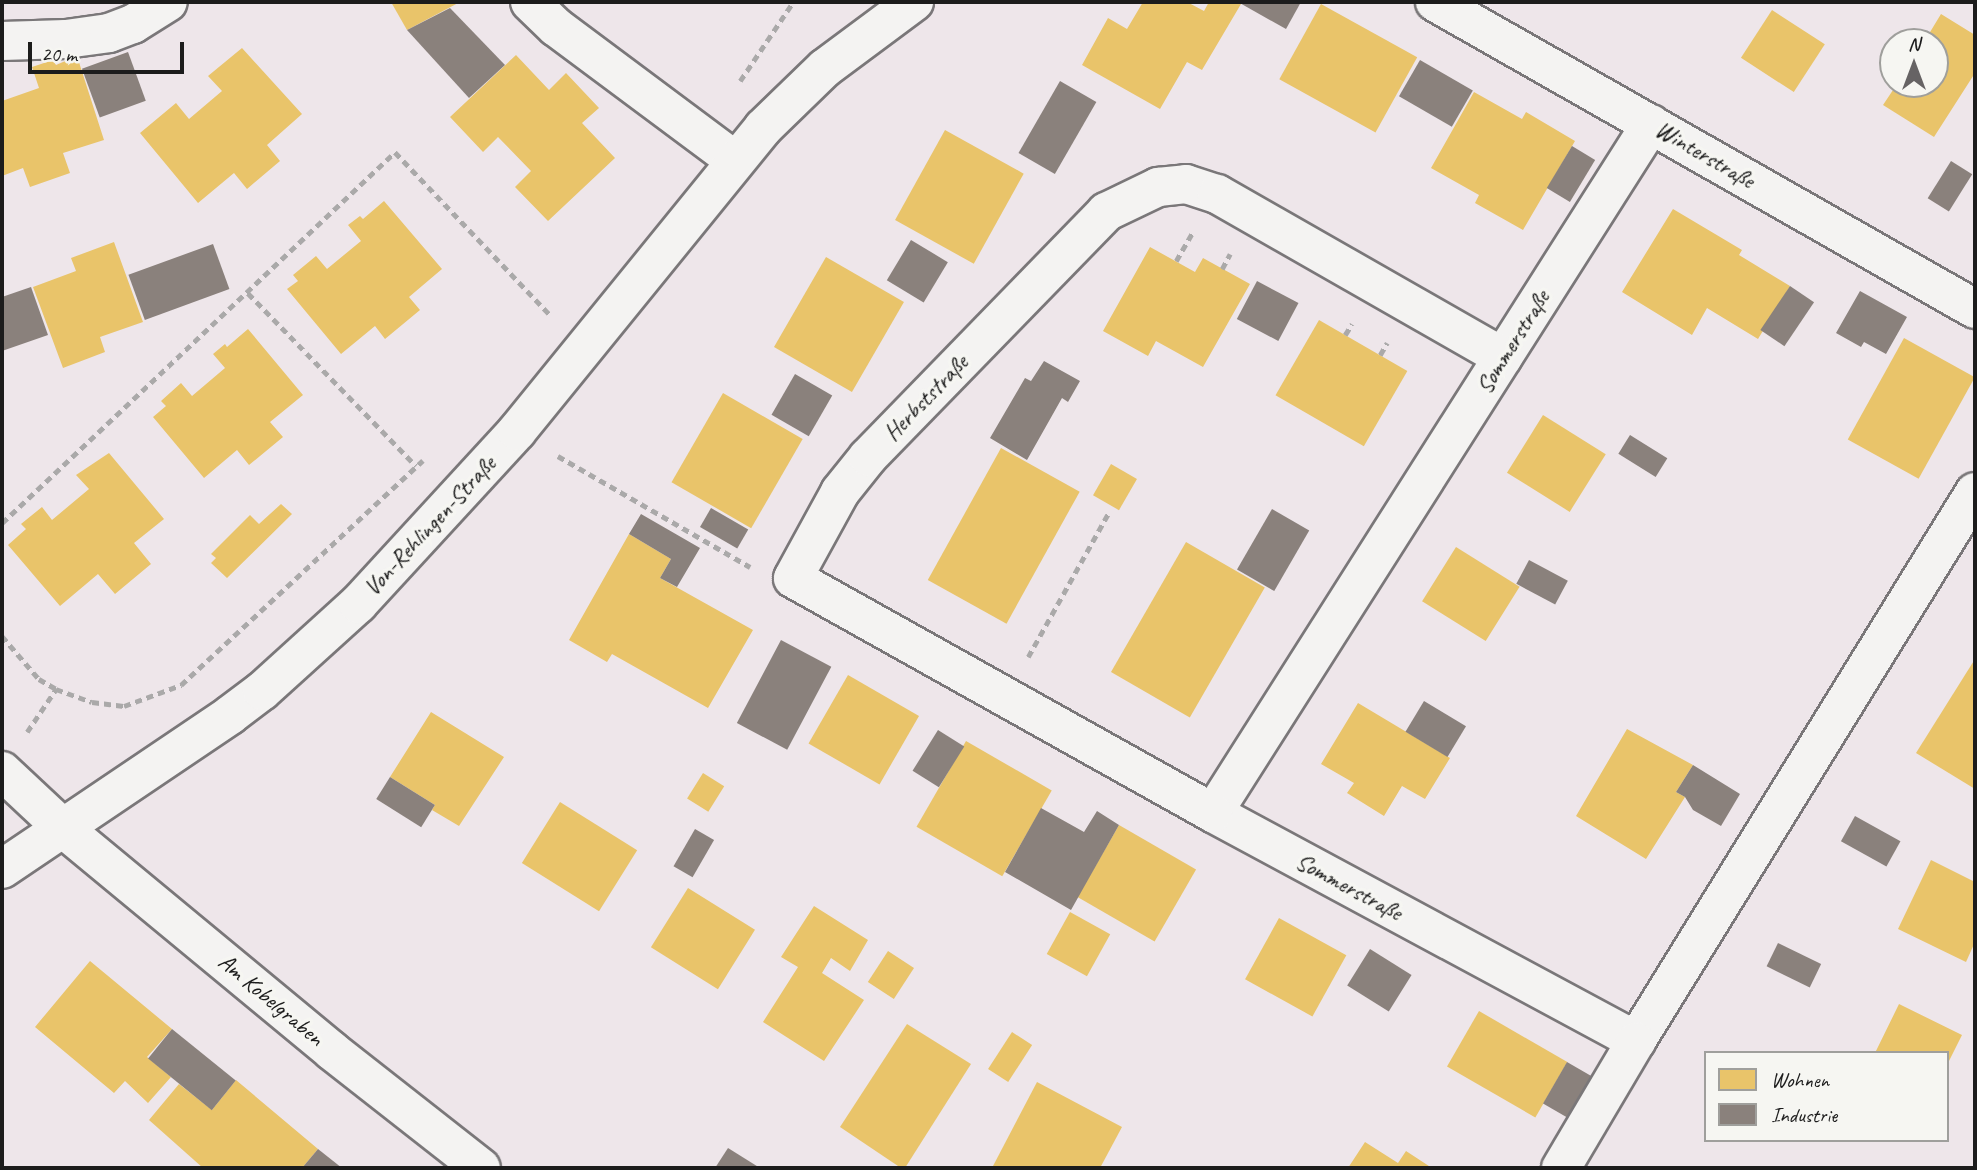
<!DOCTYPE html>
<html>
<head>
<meta charset="utf-8">
<style>
  body { margin:0 }
  #map { position:relative; width:1977px; height:1170px; overflow:hidden; background:#eee6ea; font-family:Caveat,sans-serif }
  div>[style] { position:absolute }
  [style*='--x'] { left:calc(var(--x)*1px); top:calc(var(--y)*1px); width:calc(var(--w)*1px); rotate:calc(var(--a)*1deg) }
  .homes>* { inset:0; background:#e9c46a; transform-origin:0 0 }
  .industry>* { inset:0; background:#8a817c; transform-origin:0 0 }
  .path>* { height:4.5px; margin-top:-2.25px; transform-origin:0; background:repeating-linear-gradient(90deg,#aaa9a9 0 7px,transparent 0 12px) }
  .roads { filter:drop-shadow(2px 0 #7a7779) drop-shadow(-2px 0 #7a7779) drop-shadow(0 2px #7a7779) drop-shadow(0 -2px #7a7779) }
  .minor>* { height:38px; margin:-19px; padding:0 19px; transform-origin:19px; border-radius:19px; background:#f4f3f2 }
  span { translate:-50% -50%; white-space:nowrap; text-align:center; line-height:1.15; -webkit-text-stroke:7px #f6f6f2; paint-order:stroke }
  .street-label { font-size:24px; color:#1c1c1c }
  .frame { position:absolute; inset:0; border:4px solid #1c1c1c; pointer-events:none }
  .legend { position:absolute; left:1704px; top:1051px; width:245px; height:91px; box-sizing:border-box; background:#f6f6f2; border:2px solid #9f9f9c; margin:0; padding:9px 12px; list-style:none; font-size:21px; color:#1c1c1c }
  .legend li { display:flex; align-items:center; gap:14px; height:35px }
  .legend b { width:35px; border:2px solid #9f9f9c }
  .north { position:absolute; left:1879px; top:28px; width:70px; height:70px; box-sizing:border-box; background:#f6f6f2; border:2px solid #9f9f9c; border-radius:50%; rotate:0deg; font-size:19px; font-weight:700; line-height:28px; text-align:center; color:#1c1c1c }
  .north::after { content:''; display:block; margin:auto; width:24px; height:32px; background:#666364; clip-path:polygon(50% 0,100% 100%,50% 72%,0 100%) }
  .scale { position:absolute; left:28px; top:42px; width:156px; height:32px; box-sizing:border-box; border:4px solid #1c1c1c; border-top:0; padding-left:9px; font-size:21px; line-height:24px; white-space:nowrap; color:#1c1c1c; -webkit-text-stroke:5px #f6f6f2; paint-order:stroke }
</style>
</head>
<body>
<div id="map">
  <div class="homes">
    <i style="clip-path:polygon(391px 2px,460px 2px,407px 30px)"></i>
    <i style="clip-path:polygon(1143px 2px,1187px 2px,1204px 11px,1209px 2px,1241px 4px,1202px 70px,1187px 62px,1160px 109px,1082px 65px,1108px 18px,1127px 29px)"></i>
    <i style="left:1321px;top:4px;width:110px;height:86px;rotate:29deg"></i>
    <i style="left:1772px;top:10px;width:63px;height:57px;rotate:33deg"></i>
    <i style="clip-path:polygon(1941px 14px,1975px 35px,1975px 73px,1934px 137px,1883px 105px,1897px 84px,1935px 84px,1935px 42px,1924px 42px)"></i>
    <i style="clip-path:polygon(242px 48px,302px 114px,267px 145px,280px 161px,247px 189px,234px 173px,198px 203px,140px 133px,176px 103px,189px 119px,222px 91px,208px 76px)"></i>
    <i style="clip-path:polygon(516px 55px,549px 90px,566px 73px,599px 108px,582px 123px,615px 158px,548px 221px,515px 187px,531px 171px,498px 137px,483px 152px,450px 117px)"></i>
    <i style="clip-path:polygon(77px 56px,104px 140px,63px 153px,70px 173px,30px 187px,23px 168px,2px 176px,2px 101px,39px 88px,32px 67px,53px 60px,56px 65px)"></i>
    <i style="clip-path:polygon(1474px 92px,1522px 119px,1526px 112px,1575px 141px,1523px 230px,1475px 203px,1479px 195px,1431px 168px)"></i>
    <i style="left:945px;top:130px;width:90px;height:103px;rotate:29deg"></i>
    <i style="clip-path:polygon(384px 201px,442px 269px,409px 297px,420px 310px,385px 339px,375px 326px,341px 354px,287px 289px,298px 281px,293px 275px,316px 256px,327px 269px,361px 241px,348px 225px,360px 216px,363px 219px)"></i>
    <i style="clip-path:polygon(1673px 209px,1742px 250px,1739px 255px,1790px 286px,1758px 339px,1707px 308px,1692px 335px,1622px 292px)"></i>
    <i style="clip-path:polygon(114px 242px,143px 322px,100px 337px,105px 352px,63px 368px,33px 287px,76px 271px,71px 258px)"></i>
    <i style="clip-path:polygon(1150px 247px,1195px 272px,1203px 258px,1250px 284px,1203px 367px,1156px 341px,1148px 356px,1103px 331px)"></i>
    <i style="left:826px;top:257px;width:90px;height:104px;rotate:30deg"></i>
    <i style="left:1319px;top:320px;width:102px;height:87px;rotate:30deg"></i>
    <i style="clip-path:polygon(248px 329px,303px 395px,270px 422px,283px 437px,249px 465px,237px 450px,204px 478px,153px 417px,166px 406px,161px 401px,181px 383px,192px 396px,225px 368px,213px 354px,225px 344px,227px 347px)"></i>
    <i style="left:1904px;top:338px;width:81px;height:116px;rotate:29deg"></i>
    <i style="left:723px;top:393px;width:92px;height:103px;rotate:30deg"></i>
    <i style="left:1543px;top:415px;width:74px;height:68px;rotate:32deg"></i>
    <i style="left:1001px;top:448px;width:90px;height:151px;rotate:29deg"></i>
    <i style="clip-path:polygon(109px 453px,164px 519px,134px 543px,151px 564px,115px 594px,98px 574px,60px 606px,8px 545px,26px 529px,21px 524px,42px 507px,52px 520px,89px 489px,76px 475px)"></i>
    <i style="left:1111px;top:464px;width:30px;height:36px;rotate:30deg"></i>
    <i style="clip-path:polygon(281px 504px,292px 514px,227px 578px,211px 563px,216px 558px,211px 554px,250px 515px,259px 524px)"></i>
    <i style="clip-path:polygon(629px 534px,671px 559px,660px 578px,753px 630px,708px 708px,612px 654px,607px 662px,569px 640px)"></i>
    <i style="left:1186px;top:542px;width:91px;height:150px;rotate:30deg"></i>
    <i style="left:1456px;top:547px;width:75px;height:64px;rotate:32deg"></i>
    <i style="clip-path:polygon(1975px 659px,1975px 789px,1916px 753px)"></i>
    <i style="left:848px;top:675px;width:82px;height:79px;rotate:30deg"></i>
    <i style="clip-path:polygon(1358px 703px,1450px 758px,1425px 799px,1402px 786px,1384px 816px,1347px 793px,1354px 783px,1321px 764px)"></i>
    <i style="clip-path:polygon(431px 712px,504px 757px,459px 826px,432px 810px,435px 805px,390px 777px)"></i>
    <i style="clip-path:polygon(1627px 729px,1693px 765px,1676px 792px,1685px 797px,1646px 859px,1576px 816px)"></i>
    <i style="left:966px;top:741px;width:99px;height:99px;rotate:30deg"></i>
    <i style="left:703px;top:773px;width:25px;height:30px;rotate:32deg"></i>
    <i style="left:560px;top:802px;width:91px;height:72px;rotate:32deg"></i>
    <i style="left:1119px;top:825px;width:89px;height:83px;rotate:30deg"></i>
    <i style="clip-path:polygon(1931px 860px,1975px 882px,1975px 942px,1966px 962px,1898px 929px)"></i>
    <i style="left:688px;top:888px;width:79px;height:70px;rotate:32deg"></i>
    <i style="clip-path:polygon(814px 906px,868px 940px,850px 971px,831px 958px,822px 973px,864px 1000px,824px 1061px,763px 1022px,798px 967px,781px 957px)"></i>
    <i style="left:1070px;top:912px;width:46px;height:48px;rotate:29deg"></i>
    <i style="left:1279px;top:918px;width:77px;height:70px;rotate:29deg"></i>
    <i style="left:888px;top:951px;width:31px;height:37px;rotate:33deg"></i>
    <i style="clip-path:polygon(90px 961px,172px 1029px,147px 1057px,171px 1077px,148px 1103px,125px 1081px,114px 1093px,35px 1027px)"></i>
    <i style="clip-path:polygon(1899px 1004px,1962px 1035px,1947px 1065px,1947px 1053px,1875px 1053px)"></i>
    <i style="left:1479px;top:1011px;width:102px;height:64px;rotate:30deg"></i>
    <i style="clip-path:polygon(907px 1024px,971px 1064px,905px 1168px,901px 1168px,840px 1127px)"></i>
    <i style="left:1012px;top:1032px;width:24px;height:44px;rotate:33deg"></i>
    <i style="clip-path:polygon(236px 1080px,318px 1149px,302px 1168px,203px 1168px,149px 1120px,179px 1084px,212px 1110px)"></i>
    <i style="clip-path:polygon(1037px 1082px,1122px 1127px,1100px 1168px,993px 1166px)"></i>
    <i style="clip-path:polygon(1365px 1142px,1398px 1163px,1406px 1151px,1432px 1168px,1348px 1168px)"></i>
  </div>
  <div class="industry">
    <i style="clip-path:polygon(1238px 2px,1301px 2px,1286px 29px)"></i>
    <i style="clip-path:polygon(450px 8px,505px 65px,469px 98px,407px 30px)"></i>
    <i style="left:128px;top:52px;width:52px;height:49px;rotate:70deg"></i>
    <i style="left:1420px;top:60px;width:61px;height:42px;rotate:30deg"></i>
    <i style="left:1060px;top:81px;width:42px;height:83px;rotate:30deg"></i>
    <i style="left:1572px;top:146px;width:27px;height:49px;rotate:31deg"></i>
    <i style="left:1951px;top:161px;width:25px;height:44px;rotate:32deg"></i>
    <i style="left:911px;top:240px;width:43px;height:47px;rotate:31deg"></i>
    <i style="left:213px;top:244px;width:48px;height:90px;rotate:70deg"></i>
    <i style="left:1257px;top:281px;width:47px;height:43px;rotate:28deg"></i>
    <i style="left:1790px;top:286px;width:29px;height:53px;rotate:34deg"></i>
    <i style="clip-path:polygon(31px 287px,48px 335px,2px 351px,2px 297px)"></i>
    <i style="clip-path:polygon(1860px 291px,1907px 317px,1886px 354px,1864px 342px,1861px 347px,1836px 333px)"></i>
    <i style="clip-path:polygon(1044px 361px,1080px 381px,1068px 402px,1062px 398px,1027px 460px,990px 438px,1025px 378px,1031px 381px)"></i>
    <i style="left:795px;top:374px;width:43px;height:47px;rotate:30deg"></i>
    <i style="left:1630px;top:435px;width:44px;height:22px;rotate:32deg"></i>
    <i style="left:711px;top:508px;width:43px;height:22px;rotate:30deg"></i>
    <i style="left:1272px;top:509px;width:43px;height:70px;rotate:30deg"></i>
    <i style="clip-path:polygon(641px 514px,700px 548px,677px 587px,660px 578px,671px 559px,629px 534px)"></i>
    <i style="left:1529px;top:560px;width:44px;height:27px;rotate:28deg"></i>
    <i style="left:781px;top:640px;width:57px;height:94px;rotate:28deg"></i>
    <i style="left:1424px;top:701px;width:49px;height:36px;rotate:31deg"></i>
    <i style="left:938px;top:730px;width:31px;height:48px;rotate:32deg"></i>
    <i style="clip-path:polygon(1693px 765px,1740px 794px,1721px 826px,1693px 810px,1685px 797px,1676px 792px)"></i>
    <i style="left:390px;top:777px;width:53px;height:26px;rotate:32deg"></i>
    <i style="clip-path:polygon(1041px 808px,1084px 832px,1097px 811px,1119px 825px,1071px 910px,1005px 872px)"></i>
    <i style="left:1855px;top:816px;width:52px;height:29px;rotate:29deg"></i>
    <i style="left:695px;top:829px;width:22px;height:43px;rotate:30deg"></i>
    <i style="left:1778px;top:943px;width:48px;height:26px;rotate:26deg"></i>
    <i style="left:1370px;top:949px;width:49px;height:43px;rotate:32deg"></i>
    <i style="left:172px;top:1029px;width:82px;height:38px;rotate:39deg"></i>
    <i style="left:1567px;top:1062px;width:28px;height:48px;rotate:30deg"></i>
    <i style="clip-path:polygon(728px 1148px,760px 1168px,715px 1168px)"></i>
    <i style="clip-path:polygon(318px 1149px,342px 1168px,302px 1168px)"></i>
  </div>
  <div class="path">
    <i style="--x:740;--y:81;--w:95;--a:-56.1"></i>
    <i style="--x:1176;--y:261;--w:32;--a:-60"></i>
    <i style="--x:1222;--y:269;--w:17;--a:-62"></i>
    <i style="--x:248;--y:293;--w:241;--a:45.8"></i>
    <i style="--x:1345;--y:335;--w:13;--a:-58"></i>
    <i style="--x:1380;--y:355;--w:14;--a:-60"></i>
    <i style="--x:558;--y:456;--w:222;--a:30"></i>
    <i style="--x:2;--y:523;--w:540;--a:-43.35"></i>
    <i style="--x:395;--y:152;--w:225;--a:46.4"></i>
    <i style="--x:2;--y:636;--w:57;--a:49.3"></i>
    <i style="--x:39;--y:679;--w:20;--a:30"></i>
    <i style="--x:56;--y:689;--w:38;--a:20"></i>
    <i style="--x:92;--y:702;--w:32;--a:7"></i>
    <i style="--x:124;--y:706;--w:61;--a:-20.2"></i>
    <i style="--x:181;--y:685;--w:330;--a:-42.9"></i>
    <i style="--x:1028;--y:657;--w:164;--a:-60.8"></i>
    <i style="--x:27;--y:732;--w:52;--a:-56"></i>
  </div>
  <div class="roads">
    <div class="minor">
      <i style="--x:530;--y:2;--w:36;--a:44"></i>
      <i style="--x:556;--y:27;--w:224;--a:36.7"></i>
      <i style="--x:1435;--y:2;--w:621;--a:29.62"></i>
      <i style="--x:2;--y:41;--w:64;--a:-1.8"></i>
      <i style="--x:66;--y:39;--w:43;--a:-7.9"></i>
      <i style="--x:109;--y:33;--w:26;--a:-21"></i>
      <i style="--x:133;--y:24;--w:41;--a:-32.2"></i>
      <i style="--x:1651;--y:124;--w:816;--a:122.44"></i>
      <i style="--x:1213;--y:813;--w:481;--a:28.3"></i>
      <i style="--x:1636;--y:1041;--w:645;--a:-58.31"></i>
      <i style="--x:2;--y:771;--w:85;--a:43.1"></i>
      <i style="--x:64;--y:829;--w:348;--a:39.6"></i>
      <i style="--x:332;--y:1051;--w:189;--a:38.1"></i>
      <i style="--x:1213;--y:813;--w:481;--a:-150.8"></i>
      <i style="--x:793;--y:578;--w:98;--a:-61.3"></i>
      <i style="--x:840;--y:492;--w:45;--a:-51.3"></i>
      <i style="--x:868;--y:457;--w:342;--a:-45.8"></i>
      <i style="--x:1106;--y:212;--w:58;--a:-25.7"></i>
      <i style="--x:1158;--y:187;--w:28;--a:-6"></i>
      <i style="--x:1186;--y:184;--w:33;--a:18"></i>
      <i style="--x:1217;--y:194;--w:329;--a:29.7"></i>
      <i style="--x:2;--y:869;--w:275;--a:-34"></i>
      <i style="--x:230;--y:715;--w:40;--a:-37"></i>
      <i style="--x:262;--y:691;--w:130;--a:-42.2"></i>
      <i style="--x:358;--y:604;--w:235;--a:-47.4"></i>
      <i style="--x:517;--y:431;--w:390;--a:-50.9"></i>
      <i style="--x:763;--y:128;--w:86;--a:-44.1"></i>
      <i style="--x:825;--y:68;--w:111;--a:-36.6"></i>
      <i style="--x:1561;--y:1168;--w:147;--a:-59.4"></i>
    </div>
  </div>
  <div class="street-label">
    <span style="left:1705px;top:155px;rotate:30deg">Winterstraße</span>
    <span style="left:1513px;top:342px;rotate:-58deg">Sommerstraße</span>
    <span style="left:926px;top:398px;rotate:-46deg">Herbststraße</span>
    <span style="left:430px;top:526px;rotate:-47deg">Von-Rehlingen-Straße</span>
    <span style="left:1349px;top:887px;rotate:28deg">Sommerstraße</span>
    <span style="left:271px;top:1000px;rotate:40deg">Am Kobelgraben</span>
  </div>
  <div class="frame"></div>
  <ul class="legend">
  <li><b style="height:19px;background:#e9c46a"></b>Wohnen</li>
  <li><b style="height:19px;background:#8a817c"></b>Industrie</li>
  </ul>
  <div class="north">N</div>
  <div class="scale">20 m</div>
</div>
</body>
</html>
